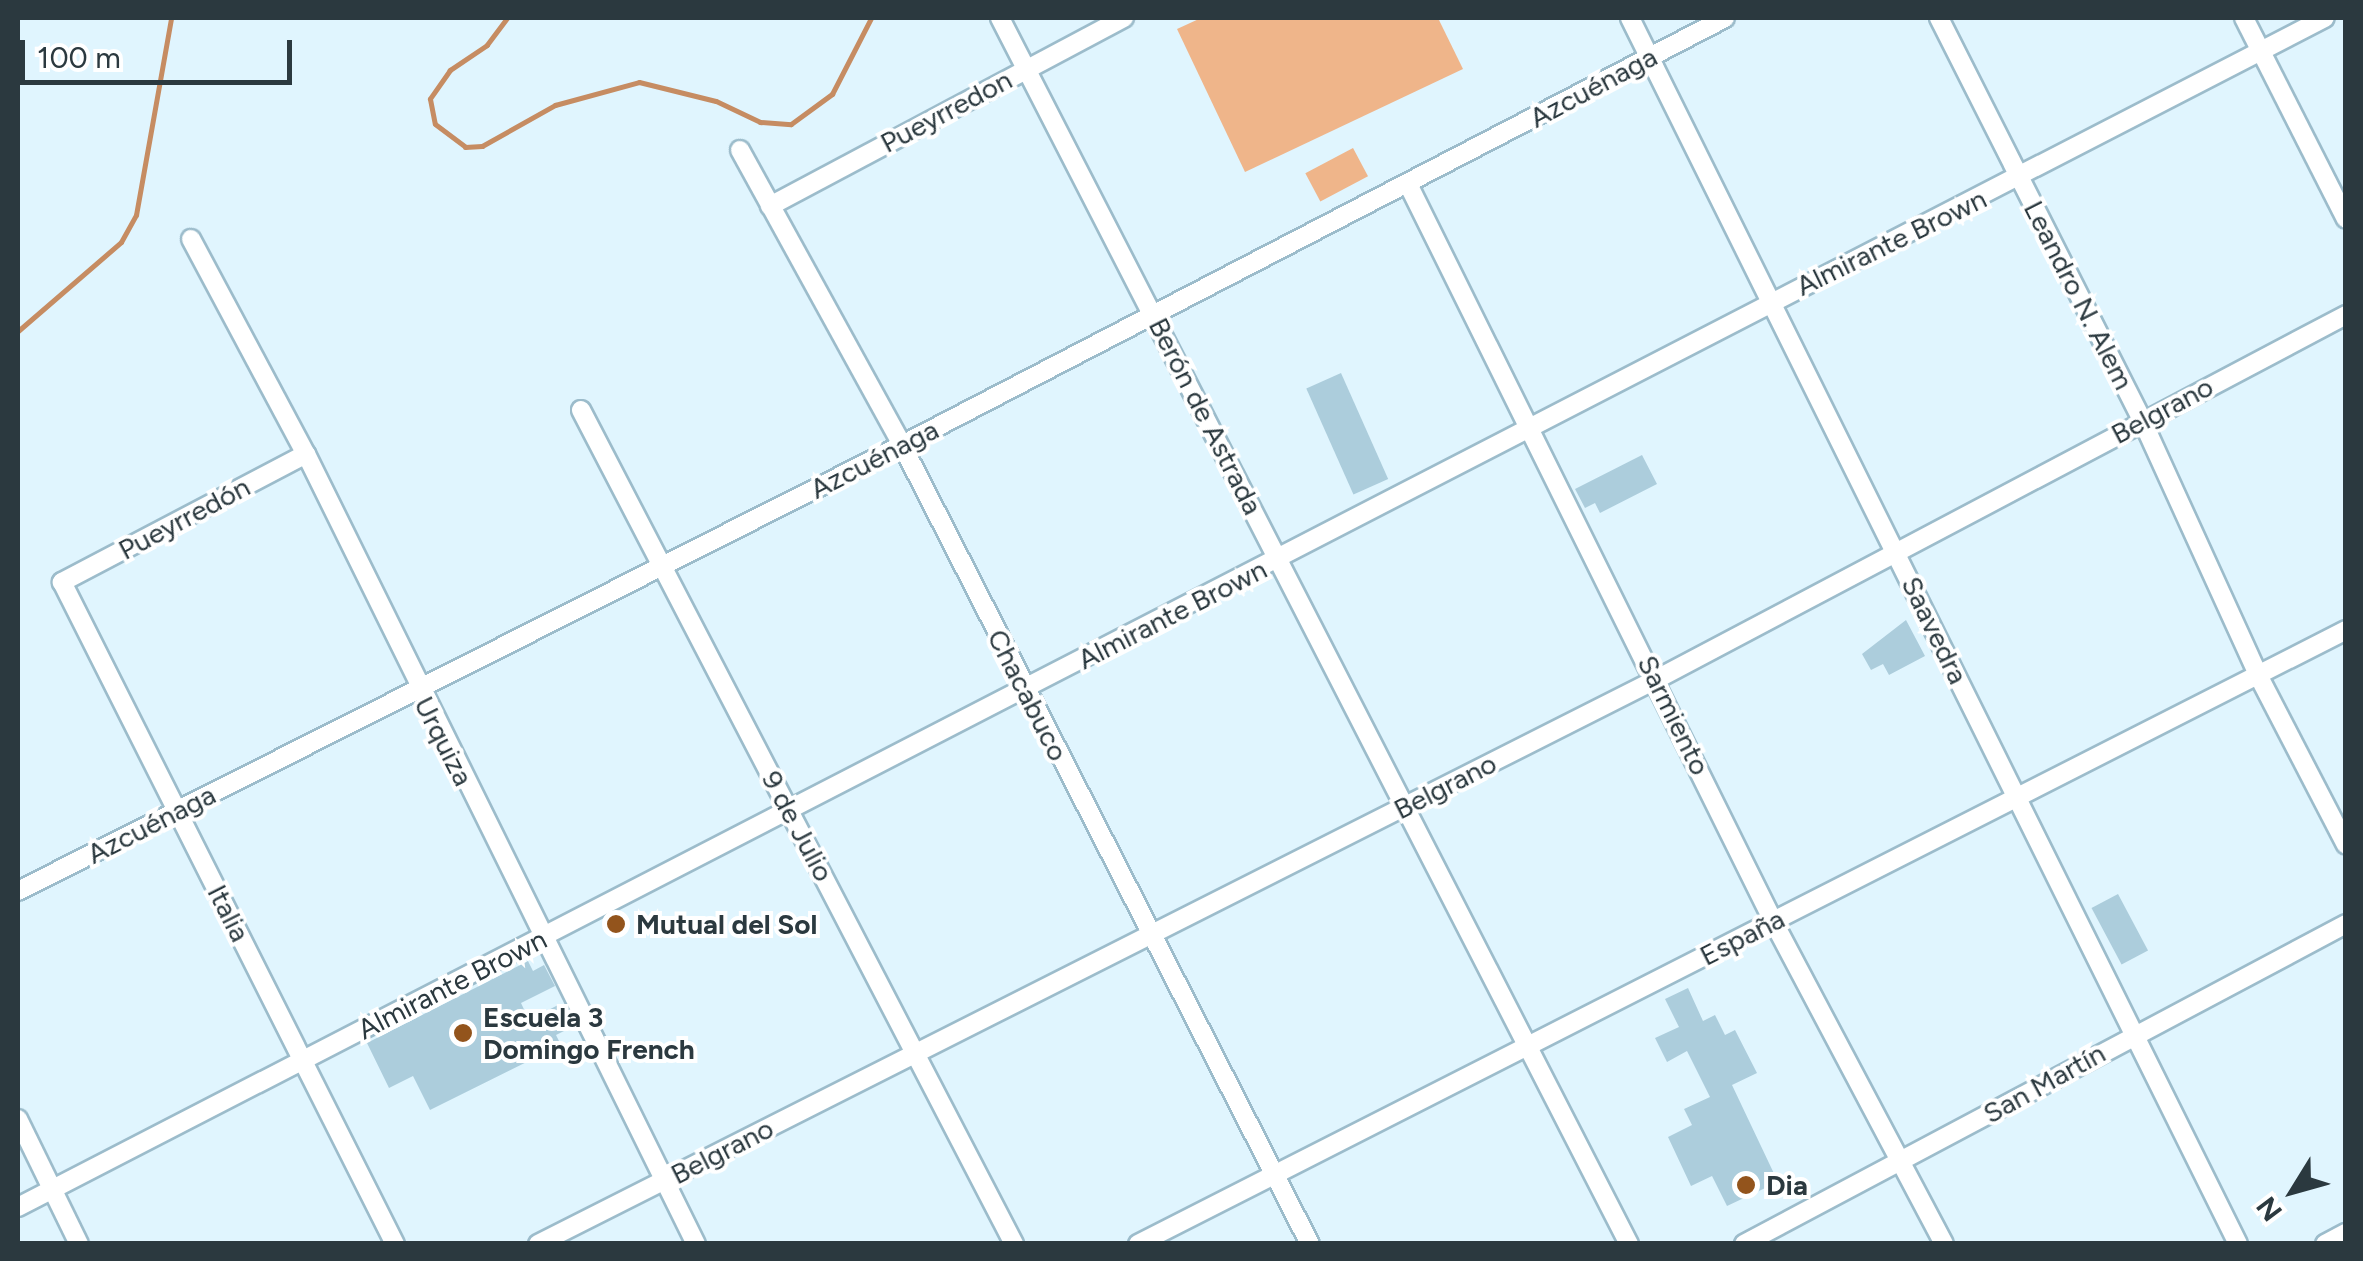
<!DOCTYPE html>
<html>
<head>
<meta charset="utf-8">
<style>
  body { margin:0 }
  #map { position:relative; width:2363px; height:1261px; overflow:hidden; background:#e0f5fe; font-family:Figtree,sans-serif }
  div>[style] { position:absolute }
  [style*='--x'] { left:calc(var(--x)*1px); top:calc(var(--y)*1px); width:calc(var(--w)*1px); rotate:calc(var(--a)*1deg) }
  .green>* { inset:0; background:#efb58a; transform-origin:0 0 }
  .stream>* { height:5px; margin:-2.5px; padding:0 2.5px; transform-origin:2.5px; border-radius:2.5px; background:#c68c62 }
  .building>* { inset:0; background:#accddc; transform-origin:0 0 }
  .roads { filter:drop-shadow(2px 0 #9cbccb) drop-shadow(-2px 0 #9cbccb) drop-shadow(0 2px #9cbccb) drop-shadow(0 -2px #9cbccb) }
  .minor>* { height:18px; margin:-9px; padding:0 9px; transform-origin:9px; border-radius:9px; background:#fff }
  .dots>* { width:28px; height:28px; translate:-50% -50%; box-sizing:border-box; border:5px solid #fff; border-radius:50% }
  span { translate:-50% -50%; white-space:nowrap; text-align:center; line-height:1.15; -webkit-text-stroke:8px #fff; paint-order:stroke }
  .street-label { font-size:28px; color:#2b393f }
  .poi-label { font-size:28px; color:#2b393f; font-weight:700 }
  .left { translate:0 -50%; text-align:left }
  .frame { position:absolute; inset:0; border:20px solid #2b393f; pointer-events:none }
  .north { position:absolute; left:2243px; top:1141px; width:100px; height:100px; -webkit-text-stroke:8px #fff; paint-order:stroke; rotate:233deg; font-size:28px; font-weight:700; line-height:40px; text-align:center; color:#2b393f }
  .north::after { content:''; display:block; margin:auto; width:35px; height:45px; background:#2b393f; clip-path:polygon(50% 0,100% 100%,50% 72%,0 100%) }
  .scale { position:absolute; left:20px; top:40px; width:272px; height:45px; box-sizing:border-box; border:5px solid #2b393f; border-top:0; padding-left:12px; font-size:30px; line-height:35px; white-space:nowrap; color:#2b393f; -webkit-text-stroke:8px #fff; paint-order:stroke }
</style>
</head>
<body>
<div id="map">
  <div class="green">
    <i style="clip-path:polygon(1201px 18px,1438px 18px,1463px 69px,1245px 172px,1177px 29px)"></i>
    <i style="left:1353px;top:148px;width:32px;height:54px;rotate:62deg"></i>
  </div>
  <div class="stream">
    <i style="--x:507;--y:18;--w:34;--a:127"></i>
    <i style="--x:487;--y:45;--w:45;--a:146"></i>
    <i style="--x:450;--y:70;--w:35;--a:125"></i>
    <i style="--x:430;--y:99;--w:25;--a:79"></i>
    <i style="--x:435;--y:124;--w:38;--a:37"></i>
    <i style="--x:465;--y:147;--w:17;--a:-3"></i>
    <i style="--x:482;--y:146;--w:84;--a:-29.3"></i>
    <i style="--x:555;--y:105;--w:87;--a:-15.3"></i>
    <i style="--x:639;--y:82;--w:79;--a:13.9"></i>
    <i style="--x:716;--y:101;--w:49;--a:25.5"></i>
    <i style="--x:760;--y:122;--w:31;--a:4"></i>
    <i style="--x:791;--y:124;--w:51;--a:-36.2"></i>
    <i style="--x:832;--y:94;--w:85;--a:-62.8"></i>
    <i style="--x:18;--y:331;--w:136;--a:-40.8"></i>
    <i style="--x:121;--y:242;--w:31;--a:-61"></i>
    <i style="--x:136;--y:215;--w:200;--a:-79.9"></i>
  </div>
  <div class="building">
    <i style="left:1341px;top:373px;width:116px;height:38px;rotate:66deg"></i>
    <i style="clip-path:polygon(1642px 455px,1657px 484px,1600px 513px,1595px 503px,1585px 508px,1575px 489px)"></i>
    <i style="clip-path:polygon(1906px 620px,1925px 656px,1889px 675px,1883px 664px,1871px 670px,1862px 654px)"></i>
    <i style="left:2118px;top:894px;width:64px;height:30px;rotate:62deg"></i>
    <i style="clip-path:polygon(528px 961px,533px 971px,544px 965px,555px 986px,521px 1003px,529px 1020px,560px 1004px,572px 1027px,556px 1035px,561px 1045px,430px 1110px,413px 1076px,389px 1088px,367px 1043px)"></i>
    <i style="clip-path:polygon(1688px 988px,1703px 1021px,1715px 1015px,1725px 1035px,1735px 1030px,1757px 1073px,1732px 1085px,1778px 1182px,1727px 1206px,1712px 1176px,1691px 1186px,1668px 1137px,1692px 1125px,1684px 1109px,1710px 1097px,1687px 1051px,1667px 1062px,1655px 1038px,1679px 1027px,1665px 999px)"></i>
  </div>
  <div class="roads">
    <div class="minor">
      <i style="--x:1000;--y:18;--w:1378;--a:62.84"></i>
      <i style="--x:1630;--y:18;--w:1368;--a:63.62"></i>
      <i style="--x:1939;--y:18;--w:450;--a:63.2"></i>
      <i style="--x:2142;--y:420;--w:280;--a:65.5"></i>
      <i style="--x:2258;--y:675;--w:191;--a:62.6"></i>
      <i style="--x:2244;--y:18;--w:225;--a:63.1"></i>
      <i style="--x:740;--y:150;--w:337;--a:61.2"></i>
      <i style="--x:902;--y:445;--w:897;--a:62.95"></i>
      <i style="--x:1408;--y:184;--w:822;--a:63.65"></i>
      <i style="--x:1773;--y:921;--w:365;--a:62.1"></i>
      <i style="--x:770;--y:206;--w:401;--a:-28"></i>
      <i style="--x:191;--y:239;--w:244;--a:61.9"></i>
      <i style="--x:306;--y:454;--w:881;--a:63.73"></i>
      <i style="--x:581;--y:410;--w:940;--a:62.56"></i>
      <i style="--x:306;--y:454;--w:276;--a:152.3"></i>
      <i style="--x:62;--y:582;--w:741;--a:63.3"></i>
      <i style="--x:18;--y:891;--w:990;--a:-26.77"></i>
      <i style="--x:902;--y:445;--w:927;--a:-27.42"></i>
      <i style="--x:18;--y:1119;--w:139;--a:64"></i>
      <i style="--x:18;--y:1207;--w:2595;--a:-27.27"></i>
      <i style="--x:538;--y:1244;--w:1254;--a:-26.79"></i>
      <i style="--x:1657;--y:679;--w:779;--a:-27.85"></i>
      <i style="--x:1138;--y:1244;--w:1355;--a:-26.94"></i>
      <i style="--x:1744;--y:1244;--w:682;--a:-27.99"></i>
      <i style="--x:2325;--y:1244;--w:24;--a:-28"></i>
    </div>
  </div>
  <div class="dots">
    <i style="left:616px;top:924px;background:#93541c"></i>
    <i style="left:463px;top:1033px;background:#93541c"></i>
    <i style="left:1746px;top:1185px;background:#93541c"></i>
  </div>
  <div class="street-label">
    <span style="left:1593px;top:87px;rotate:-28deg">Azcuénaga</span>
    <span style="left:946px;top:111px;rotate:-28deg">Pueyrredon</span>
    <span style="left:1891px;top:242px;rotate:-26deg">Almirante Brown</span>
    <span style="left:2079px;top:295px;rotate:63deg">Leandro N. Alem</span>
    <span style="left:2162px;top:410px;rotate:-28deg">Belgrano</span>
    <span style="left:1206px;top:416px;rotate:63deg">Berón de Astrada</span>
    <span style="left:874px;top:459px;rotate:-27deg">Azcuénaga</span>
    <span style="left:184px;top:518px;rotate:-28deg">Pueyrredón</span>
    <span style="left:1172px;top:614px;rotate:-27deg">Almirante Brown</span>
    <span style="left:1935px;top:630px;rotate:64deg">Saavedra</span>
    <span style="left:1028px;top:695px;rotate:63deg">Chacabuco</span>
    <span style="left:1674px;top:715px;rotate:64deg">Sarmiento</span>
    <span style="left:444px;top:741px;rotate:63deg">Urquiza</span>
    <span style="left:1445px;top:786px;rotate:-27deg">Belgrano</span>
    <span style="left:151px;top:824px;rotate:-27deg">Azcuénaga</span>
    <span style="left:798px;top:826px;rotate:62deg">9 de Julio</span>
    <span style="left:229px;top:913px;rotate:63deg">Italia</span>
    <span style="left:1742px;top:937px;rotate:-27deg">España</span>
    <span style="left:452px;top:984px;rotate:-27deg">Almirante Brown</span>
    <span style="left:2044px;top:1083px;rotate:-29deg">San Martín</span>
    <span style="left:722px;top:1151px;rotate:-27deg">Belgrano</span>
  </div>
  <div class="poi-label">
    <span class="left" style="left:636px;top:924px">Mutual del Sol</span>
    <span class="left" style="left:483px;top:1033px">Escuela 3<br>Domingo French</span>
    <span class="left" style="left:1766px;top:1185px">Dia</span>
  </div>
  <div class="frame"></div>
  <div class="north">N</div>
  <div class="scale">100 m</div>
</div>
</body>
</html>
